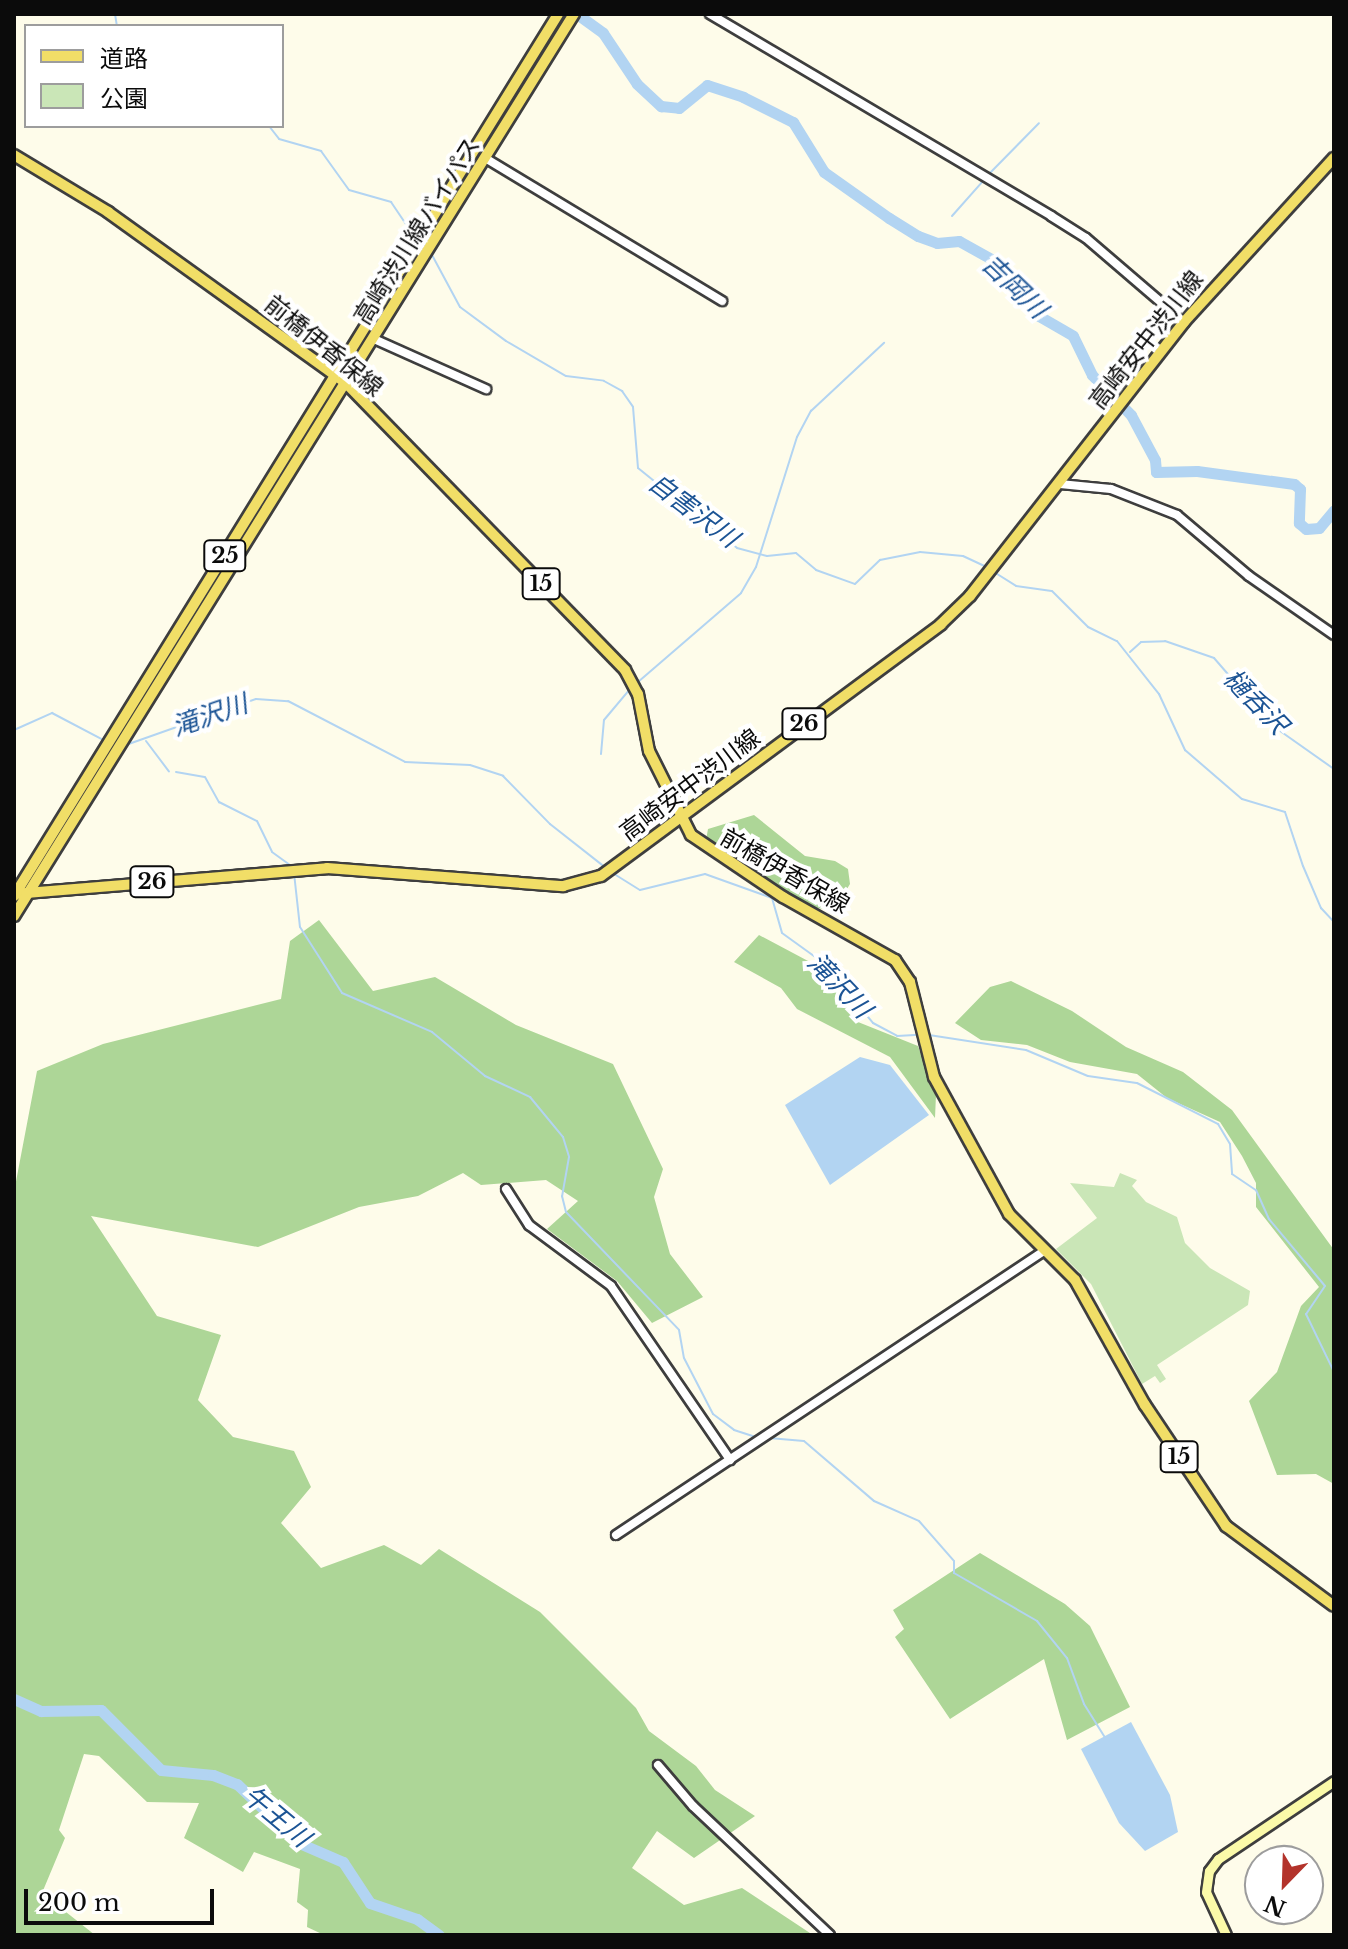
<!DOCTYPE html>
<html>
<head>
<meta charset="utf-8">
<style>
  body { margin:0 }
  #map { position:relative; width:1348px; height:1949px; overflow:hidden; background:#fefcea; font-family:"Libre Baskerville","Noto Sans JP",serif }
  div>[style] { position:absolute }
  [style*='--x'] { left:calc(var(--x)*1px); top:calc(var(--y)*1px); width:calc(var(--w)*1px); rotate:calc(var(--a)*1deg) }
  .green>* { inset:0; background:#cae6b7 }
  .forest>* { inset:0; background:#add697 }
  .water>* { inset:0; background:#b2d4f2 }
  .stream>* { height:2px; margin:-1px; padding:0 1px; transform-origin:1px; border-radius:1px; background:#b2d4f2 }
  .river>* { height:11px; margin:-5.5px; padding:0 5.5px; transform-origin:5.5px; border-radius:5.5px; background:#b2d4f2 }
  .roads { filter:drop-shadow(2px 0 #3e3e3e) drop-shadow(-2px 0 #3e3e3e) drop-shadow(0 2px #3e3e3e) drop-shadow(0 -2px #3e3e3e) }
  .tertiary>* { height:8px; margin:-4px; padding:0 4px; transform-origin:4px; border-radius:4px; background:#fff }
  .secondary>* { height:9px; margin:-4.5px; padding:0 4.5px; transform-origin:4.5px; border-radius:4.5px; background:#fbfaa9 }
  .primary>* { height:10px; margin:-5px; padding:0 5px; transform-origin:5px; border-radius:5px; background:#f1de67 }
  span { translate:-50% -50%; white-space:nowrap; text-align:center; line-height:1.15; -webkit-text-stroke:8px #fff; paint-order:stroke }
  .shield-label span { padding:2px 6px; background:#fff; border:2px solid; border-radius:6px; -webkit-text-stroke-width:0 }
  .shield-label { font-size:22px; color:#0b0b0b; font-weight:700 }
  .street-label { font-size:24px; color:#0b0b0b }
  .water-label { font-size:26px; color:#1c5495; font-style:italic }
  .frame { position:absolute; inset:0; border:16px solid #0b0b0b; pointer-events:none }
  .legend { position:absolute; left:24px; top:24px; width:260px; height:104px; box-sizing:border-box; background:#fff; border:2px solid #9d9d9d; margin:0; padding:10px 14px; list-style:none; font-size:24px; color:#0b0b0b }
  .legend li { display:flex; align-items:center; gap:16px; height:40px }
  .legend b { width:40px; border:2px solid #9d9d9d }
  .north { position:absolute; left:1244px; top:1845px; width:80px; height:80px; box-sizing:border-box; background:#fff; border:2px solid #9d9d9d; border-radius:50%; rotate:203deg; font-size:22px; font-weight:700; line-height:32px; text-align:center; color:#0b0b0b }
  .north::after { content:''; display:block; margin:auto; width:28px; height:36px; background:#b3332b; clip-path:polygon(50% 0,100% 100%,50% 72%,0 100%) }
  .scale { position:absolute; left:24px; top:1889px; width:190px; height:36px; box-sizing:border-box; border:4px solid #0b0b0b; border-top:0; padding-left:10px; font-size:24px; line-height:28px; white-space:nowrap; color:#0b0b0b; -webkit-text-stroke:6px #fff; paint-order:stroke }
</style>
</head>
<body>
<div id="map">
  <div class="green">
    <i style="clip-path:polygon(1120px 1173px,1137px 1180px,1132px 1186px,1146px 1202px,1177px 1217px,1185px 1243px,1210px 1268px,1250px 1291px,1248px 1305px,1157px 1365px,1166px 1379px,1160px 1383px,1155px 1376px,1142px 1384px,1091px 1284px,1056px 1249px,1097px 1218px,1070px 1183px,1114px 1187px)"></i>
  </div>
  <div class="forest">
    <i style="clip-path:polygon(754px 815px,805px 856px,835px 861px,848px 869px,850px 884px,834px 910px,801px 906px,706px 840px,708px 829px)"></i>
    <i style="clip-path:polygon(319px 920px,373px 991px,435px 977px,516px 1025px,613px 1064px,663px 1169px,654px 1197px,670px 1254px,703px 1297px,652px 1323px,617px 1281px,547px 1229px,578px 1201px,546px 1180px,481px 1185px,463px 1173px,418px 1196px,359px 1207px,258px 1247px,91px 1216px,157px 1316px,221px 1335px,198px 1400px,233px 1437px,294px 1451px,311px 1487px,281px 1523px,321px 1568px,384px 1545px,421px 1565px,439px 1549px,540px 1612px,636px 1708px,649px 1731px,696px 1766px,715px 1790px,755px 1816px,694px 1858px,657px 1831px,632px 1868px,684px 1905px,742px 1888px,813px 1935px,324px 1935px,307px 1927px,308px 1910px,297px 1902px,300px 1869px,254px 1852px,243px 1872px,184px 1838px,199px 1803px,147px 1802px,99px 1756px,84px 1754px,59px 1830px,65px 1838px,42px 1893px,95px 1935px,14px 1935px,14px 1192px,37px 1071px,103px 1044px,281px 999px,290px 941px)"></i>
    <i style="clip-path:polygon(759px 935px,825px 970px,858px 1022px,918px 1046px,936px 1095px,935px 1118px,890px 1057px,797px 1009px,781px 988px,734px 962px)"></i>
    <i style="clip-path:polygon(1011px 981px,1072px 1011px,1126px 1047px,1183px 1072px,1232px 1110px,1334px 1250px,1334px 1484px,1316px 1474px,1277px 1475px,1249px 1401px,1277px 1372px,1301px 1306px,1319px 1287px,1256px 1207px,1256px 1183px,1242px 1156px,1220px 1122px,1167px 1098px,1137px 1074px,1070px 1062px,1027px 1045px,981px 1040px,955px 1023px,990px 987px)"></i>
    <i style="clip-path:polygon(980px 1553px,1065px 1604px,1090px 1626px,1130px 1707px,1067px 1740px,1044px 1659px,950px 1719px,895px 1637px,904px 1629px,893px 1610px)"></i>
  </div>
  <div class="water">
    <i style="clip-path:polygon(860px 1057px,890px 1065px,929px 1115px,830px 1185px,785px 1105px)"></i>
    <i style="clip-path:polygon(1131px 1722px,1170px 1795px,1178px 1832px,1145px 1851px,1119px 1823px,1081px 1749px)"></i>
  </div>
  <div class="stream">
    <i style="--x:115;--y:14;--w:12;--a:81"></i>
    <i style="--x:269;--y:126;--w:16;--a:52"></i>
    <i style="--x:279;--y:139;--w:44;--a:15.9"></i>
    <i style="--x:321;--y:151;--w:48;--a:54.3"></i>
    <i style="--x:349;--y:190;--w:44;--a:15.9"></i>
    <i style="--x:391;--y:202;--w:45;--a:56"></i>
    <i style="--x:987;--y:176;--w:74;--a:-45.5"></i>
    <i style="--x:952;--y:216;--w:47;--a:-48.5"></i>
    <i style="--x:432;--y:255;--w:59;--a:61.7"></i>
    <i style="--x:460;--y:307;--w:57;--a:36.5"></i>
    <i style="--x:506;--y:341;--w:69;--a:30.3"></i>
    <i style="--x:566;--y:376;--w:38;--a:7"></i>
    <i style="--x:604;--y:381;--w:21;--a:29"></i>
    <i style="--x:622;--y:391;--w:19;--a:55"></i>
    <i style="--x:633;--y:407;--w:61;--a:85.3"></i>
    <i style="--x:638;--y:468;--w:127;--a:38.9"></i>
    <i style="--x:737;--y:548;--w:31;--a:15"></i>
    <i style="--x:767;--y:556;--w:29;--a:-6"></i>
    <i style="--x:796;--y:553;--w:26;--a:40"></i>
    <i style="--x:816;--y:570;--w:41;--a:19.7"></i>
    <i style="--x:855;--y:584;--w:35;--a:-44"></i>
    <i style="--x:880;--y:560;--w:41;--a:-11.3"></i>
    <i style="--x:920;--y:552;--w:43;--a:5.3"></i>
    <i style="--x:963;--y:556;--w:29;--a:25"></i>
    <i style="--x:994;--y:572;--w:26;--a:32"></i>
    <i style="--x:1016;--y:586;--w:36;--a:8"></i>
    <i style="--x:1052;--y:591;--w:51;--a:45"></i>
    <i style="--x:1088;--y:627;--w:32;--a:26"></i>
    <i style="--x:1117;--y:641;--w:68;--a:51.6"></i>
    <i style="--x:1159;--y:694;--w:62;--a:65.1"></i>
    <i style="--x:1185;--y:750;--w:75;--a:40.7"></i>
    <i style="--x:1242;--y:799;--w:45;--a:16.8"></i>
    <i style="--x:1285;--y:812;--w:57;--a:71.6"></i>
    <i style="--x:1303;--y:866;--w:46;--a:66.8"></i>
    <i style="--x:1321;--y:908;--w:19;--a:47"></i>
    <i style="--x:1130;--y:652;--w:15;--a:-42"></i>
    <i style="--x:1141;--y:642;--w:24;--a:-2"></i>
    <i style="--x:1165;--y:641;--w:52;--a:19.1"></i>
    <i style="--x:1214;--y:658;--w:90;--a:49.1"></i>
    <i style="--x:1273;--y:726;--w:75;--a:35.2"></i>
    <i style="--x:638;--y:682;--w:136;--a:-40.8"></i>
    <i style="--x:741;--y:593;--w:30;--a:-60"></i>
    <i style="--x:756;--y:567;--w:136;--a:-72.5"></i>
    <i style="--x:797;--y:437;--w:30;--a:-62"></i>
    <i style="--x:811;--y:411;--w:100;--a:-43"></i>
    <i style="--x:14;--y:730;--w:42;--a:-24.1"></i>
    <i style="--x:52;--y:713;--w:60;--a:27.8"></i>
    <i style="--x:146;--y:741;--w:38;--a:53"></i>
    <i style="--x:123;--y:746;--w:141;--a:-19.5"></i>
    <i style="--x:256;--y:699;--w:32;--a:4"></i>
    <i style="--x:288;--y:701;--w:132;--a:27.5"></i>
    <i style="--x:405;--y:762;--w:65;--a:2.6"></i>
    <i style="--x:470;--y:765;--w:35;--a:18"></i>
    <i style="--x:503;--y:776;--w:67;--a:45.6"></i>
    <i style="--x:550;--y:824;--w:71;--a:38.2"></i>
    <i style="--x:601;--y:754;--w:34;--a:-85"></i>
    <i style="--x:604;--y:720;--w:40;--a:-50"></i>
    <i style="--x:176;--y:772;--w:29;--a:10"></i>
    <i style="--x:205;--y:777;--w:29;--a:61"></i>
    <i style="--x:219;--y:802;--w:42;--a:26.6"></i>
    <i style="--x:257;--y:821;--w:34;--a:64"></i>
    <i style="--x:272;--y:852;--w:26;--a:36"></i>
    <i style="--x:611;--y:872;--w:34;--a:32"></i>
    <i style="--x:640;--y:890;--w:67;--a:-13.8"></i>
    <i style="--x:705;--y:874;--w:71;--a:19.7"></i>
    <i style="--x:772;--y:898;--w:36;--a:74"></i>
    <i style="--x:782;--y:933;--w:53;--a:35.8"></i>
    <i style="--x:825;--y:964;--w:76;--a:50.9"></i>
    <i style="--x:873;--y:1023;--w:27;--a:28"></i>
    <i style="--x:897;--y:1036;--w:22;--a:-3"></i>
    <i style="--x:294;--y:873;--w:54;--a:83.7"></i>
    <i style="--x:300;--y:927;--w:78;--a:57.5"></i>
    <i style="--x:342;--y:993;--w:98;--a:23.4"></i>
    <i style="--x:432;--y:1032;--w:69;--a:39.7"></i>
    <i style="--x:485;--y:1076;--w:50;--a:25"></i>
    <i style="--x:530;--y:1097;--w:52;--a:50.5"></i>
    <i style="--x:563;--y:1137;--w:21;--a:73"></i>
    <i style="--x:569;--y:1157;--w:40;--a:100"></i>
    <i style="--x:562;--y:1196;--w:16;--a:76"></i>
    <i style="--x:566;--y:1212;--w:163;--a:46.2"></i>
    <i style="--x:679;--y:1330;--w:28;--a:80"></i>
    <i style="--x:684;--y:1358;--w:63;--a:62.6"></i>
    <i style="--x:713;--y:1414;--w:26;--a:37"></i>
    <i style="--x:734;--y:1430;--w:22;--a:18"></i>
    <i style="--x:929;--y:1035;--w:98;--a:8.8"></i>
    <i style="--x:1026;--y:1050;--w:67;--a:22.8"></i>
    <i style="--x:1088;--y:1076;--w:49;--a:8.1"></i>
    <i style="--x:1137;--y:1083;--w:91;--a:26.8"></i>
    <i style="--x:1218;--y:1124;--w:23;--a:59"></i>
    <i style="--x:1230;--y:1144;--w:30;--a:86"></i>
    <i style="--x:1232;--y:1174;--w:29;--a:34"></i>
    <i style="--x:1256;--y:1190;--w:32;--a:66"></i>
    <i style="--x:1269;--y:1219;--w:87;--a:50.1"></i>
    <i style="--x:1325;--y:1286;--w:34;--a:124"></i>
    <i style="--x:1306;--y:1314;--w:64;--a:64.2"></i>
    <i style="--x:769;--y:1438;--w:35;--a:5"></i>
    <i style="--x:804;--y:1441;--w:92;--a:40.6"></i>
    <i style="--x:874;--y:1501;--w:49;--a:24"></i>
    <i style="--x:919;--y:1521;--w:53;--a:48.8"></i>
    <i style="--x:954;--y:1561;--w:12;--a:90"></i>
    <i style="--x:954;--y:1573;--w:96;--a:30"></i>
    <i style="--x:1037;--y:1621;--w:48;--a:51"></i>
    <i style="--x:1067;--y:1658;--w:49;--a:69.7"></i>
    <i style="--x:1084;--y:1704;--w:39;--a:58"></i>
  </div>
  <div class="river">
    <i style="--x:577;--y:14;--w:32;--a:36"></i>
    <i style="--x:603;--y:33;--w:61;--a:56.3"></i>
    <i style="--x:637;--y:84;--w:33;--a:43"></i>
    <i style="--x:661;--y:106;--w:18;--a:6"></i>
    <i style="--x:679;--y:108;--w:36;--a:-39"></i>
    <i style="--x:707;--y:85;--w:38;--a:18"></i>
    <i style="--x:743;--y:97;--w:56;--a:26.6"></i>
    <i style="--x:793;--y:122;--w:59;--a:58.2"></i>
    <i style="--x:824;--y:172;--w:80;--a:35.3"></i>
    <i style="--x:889;--y:218;--w:34;--a:32"></i>
    <i style="--x:918;--y:236;--w:20;--a:20"></i>
    <i style="--x:937;--y:243;--w:22;--a:-5"></i>
    <i style="--x:959;--y:241;--w:37;--a:29"></i>
    <i style="--x:991;--y:259;--w:75;--a:49.9"></i>
    <i style="--x:1039;--y:316;--w:39;--a:30"></i>
    <i style="--x:1073;--y:336;--w:43;--a:64"></i>
    <i style="--x:1092;--y:375;--w:56;--a:45.7"></i>
    <i style="--x:1131;--y:415;--w:51;--a:61.9"></i>
    <i style="--x:1155;--y:460;--w:12;--a:85"></i>
    <i style="--x:1156;--y:472;--w:41;--a:-1.4"></i>
    <i style="--x:1197;--y:471;--w:98;--a:7.6"></i>
    <i style="--x:1294;--y:484;--w:8;--a:40"></i>
    <i style="--x:1300;--y:489;--w:34;--a:92"></i>
    <i style="--x:1299;--y:523;--w:9;--a:41"></i>
    <i style="--x:1306;--y:529;--w:13;--a:-4"></i>
    <i style="--x:1319;--y:528;--w:23;--a:-50"></i>
    <i style="--x:14;--y:1699;--w:30;--a:24"></i>
    <i style="--x:41;--y:1711;--w:60;--a:-1"></i>
    <i style="--x:101;--y:1710;--w:85;--a:45"></i>
    <i style="--x:161;--y:1770;--w:52;--a:5.5"></i>
    <i style="--x:213;--y:1775;--w:26;--a:21"></i>
    <i style="--x:237;--y:1784;--w:86;--a:43.6"></i>
    <i style="--x:299;--y:1843;--w:48;--a:23.4"></i>
    <i style="--x:343;--y:1862;--w:49;--a:56.6"></i>
    <i style="--x:370;--y:1903;--w:50;--a:18.8"></i>
    <i style="--x:417;--y:1919;--w:27;--a:36"></i>
  </div>
  <div class="roads">
    <div class="tertiary">
      <i style="--x:710;--y:14;--w:396;--a:30.6"></i>
      <i style="--x:1051;--y:216;--w:41;--a:32.2"></i>
      <i style="--x:1086;--y:238;--w:129;--a:40.6"></i>
      <i style="--x:485;--y:158;--w:277;--a:31.1"></i>
      <i style="--x:374;--y:339;--w:123;--a:24.1"></i>
      <i style="--x:1060;--y:484;--w:51;--a:5.6"></i>
      <i style="--x:1111;--y:489;--w:71;--a:21.5"></i>
      <i style="--x:1177;--y:515;--w:94;--a:40.3"></i>
      <i style="--x:1249;--y:576;--w:103;--a:34.8"></i>
      <i style="--x:506;--y:1189;--w:43;--a:57.4"></i>
      <i style="--x:529;--y:1225;--w:102;--a:36.6"></i>
      <i style="--x:611;--y:1286;--w:211;--a:55.6"></i>
      <i style="--x:616;--y:1535;--w:514;--a:-33.57"></i>
      <i style="--x:658;--y:1765;--w:54;--a:49.5"></i>
      <i style="--x:693;--y:1806;--w:188;--a:43.3"></i>
    </div>
    <div class="secondary">
      <i style="--x:1226;--y:1935;--w:47;--a:-114.9"></i>
      <i style="--x:1206;--y:1892;--w:21;--a:-82"></i>
      <i style="--x:1209;--y:1871;--w:15;--a:-53"></i>
      <i style="--x:1218;--y:1859;--w:140;--a:-33.9"></i>
    </div>
    <div class="primary">
      <i style="--x:14;--y:155;--w:110;--a:31.2"></i>
      <i style="--x:108;--y:212;--w:293;--a:35.7"></i>
      <i style="--x:346;--y:383;--w:400;--a:45.8"></i>
      <i style="--x:625;--y:670;--w:27;--a:62"></i>
      <i style="--x:638;--y:694;--w:58;--a:79.1"></i>
      <i style="--x:649;--y:751;--w:94;--a:63.4"></i>
      <i style="--x:691;--y:835;--w:111;--a:34"></i>
      <i style="--x:783;--y:897;--w:129;--a:29.4"></i>
      <i style="--x:895;--y:960;--w:27;--a:56"></i>
      <i style="--x:910;--y:982;--w:98;--a:75.8"></i>
      <i style="--x:934;--y:1077;--w:156;--a:61.3"></i>
      <i style="--x:1009;--y:1214;--w:93;--a:45"></i>
      <i style="--x:1075;--y:1280;--w:143;--a:60.8"></i>
      <i style="--x:1145;--y:1405;--w:146;--a:56.2"></i>
      <i style="--x:1226;--y:1526;--w:134;--a:36.5"></i>
      <i style="--x:14;--y:894;--w:314;--a:-4.7"></i>
      <i style="--x:327;--y:868;--w:237;--a:4.4"></i>
      <i style="--x:563;--y:886;--w:39;--a:-15"></i>
      <i style="--x:601;--y:876;--w:423;--a:-36.5"></i>
      <i style="--x:941;--y:624;--w:40;--a:-44"></i>
      <i style="--x:970;--y:596;--w:348;--a:-52"></i>
      <i style="--x:1184;--y:322;--w:222;--a:-47.6"></i>
      <i style="--x:14;--y:896;--w:1036;--a:-58.33"></i>
      <i style="--x:14;--y:916;--w:1062;--a:-58.17"></i>
    </div>
  </div>
  <div class="shield-label">
    <span style="left:225px;top:556px">25</span>
    <span style="left:541px;top:584px">15</span>
    <span style="left:804px;top:724px">26</span>
    <span style="left:152px;top:882px">26</span>
    <span style="left:1179px;top:1457px">15</span>
  </div>
  <div class="street-label">
    <span style="left:417px;top:231px;rotate:-58deg">高崎渋川線バイパス</span>
    <span style="left:1146px;top:340px;rotate:-52deg">高崎安中渋川線</span>
    <span style="left:324px;top:346px;rotate:39deg">前橋伊香保線</span>
    <span style="left:690px;top:785px;rotate:-37deg">高崎安中渋川線</span>
    <span style="left:785px;top:871px;rotate:30deg">前橋伊香保線</span>
  </div>
  <div class="water-label">
    <span style="left:1014px;top:287px;rotate:44deg">吉岡川</span>
    <span style="left:693px;top:511px;rotate:37deg">自害沢川</span>
    <span style="left:1255px;top:702px;rotate:46deg">樋呑沢</span>
    <span style="left:210px;top:716px;rotate:-19deg">滝沢川</span>
    <span style="left:839px;top:986px;rotate:46deg">滝沢川</span>
    <span style="left:276px;top:1817px;rotate:40deg">午王川</span>
  </div>
  <div class="frame"></div>
  <ul class="legend">
  <li><b style="height:10px;background:#f1de67"></b>道路</li>
  <li><b style="height:22px;background:#cae6b7"></b>公園</li>
  </ul>
  <div class="north">N</div>
  <div class="scale">200 m</div>
</div>
</body>
</html>
